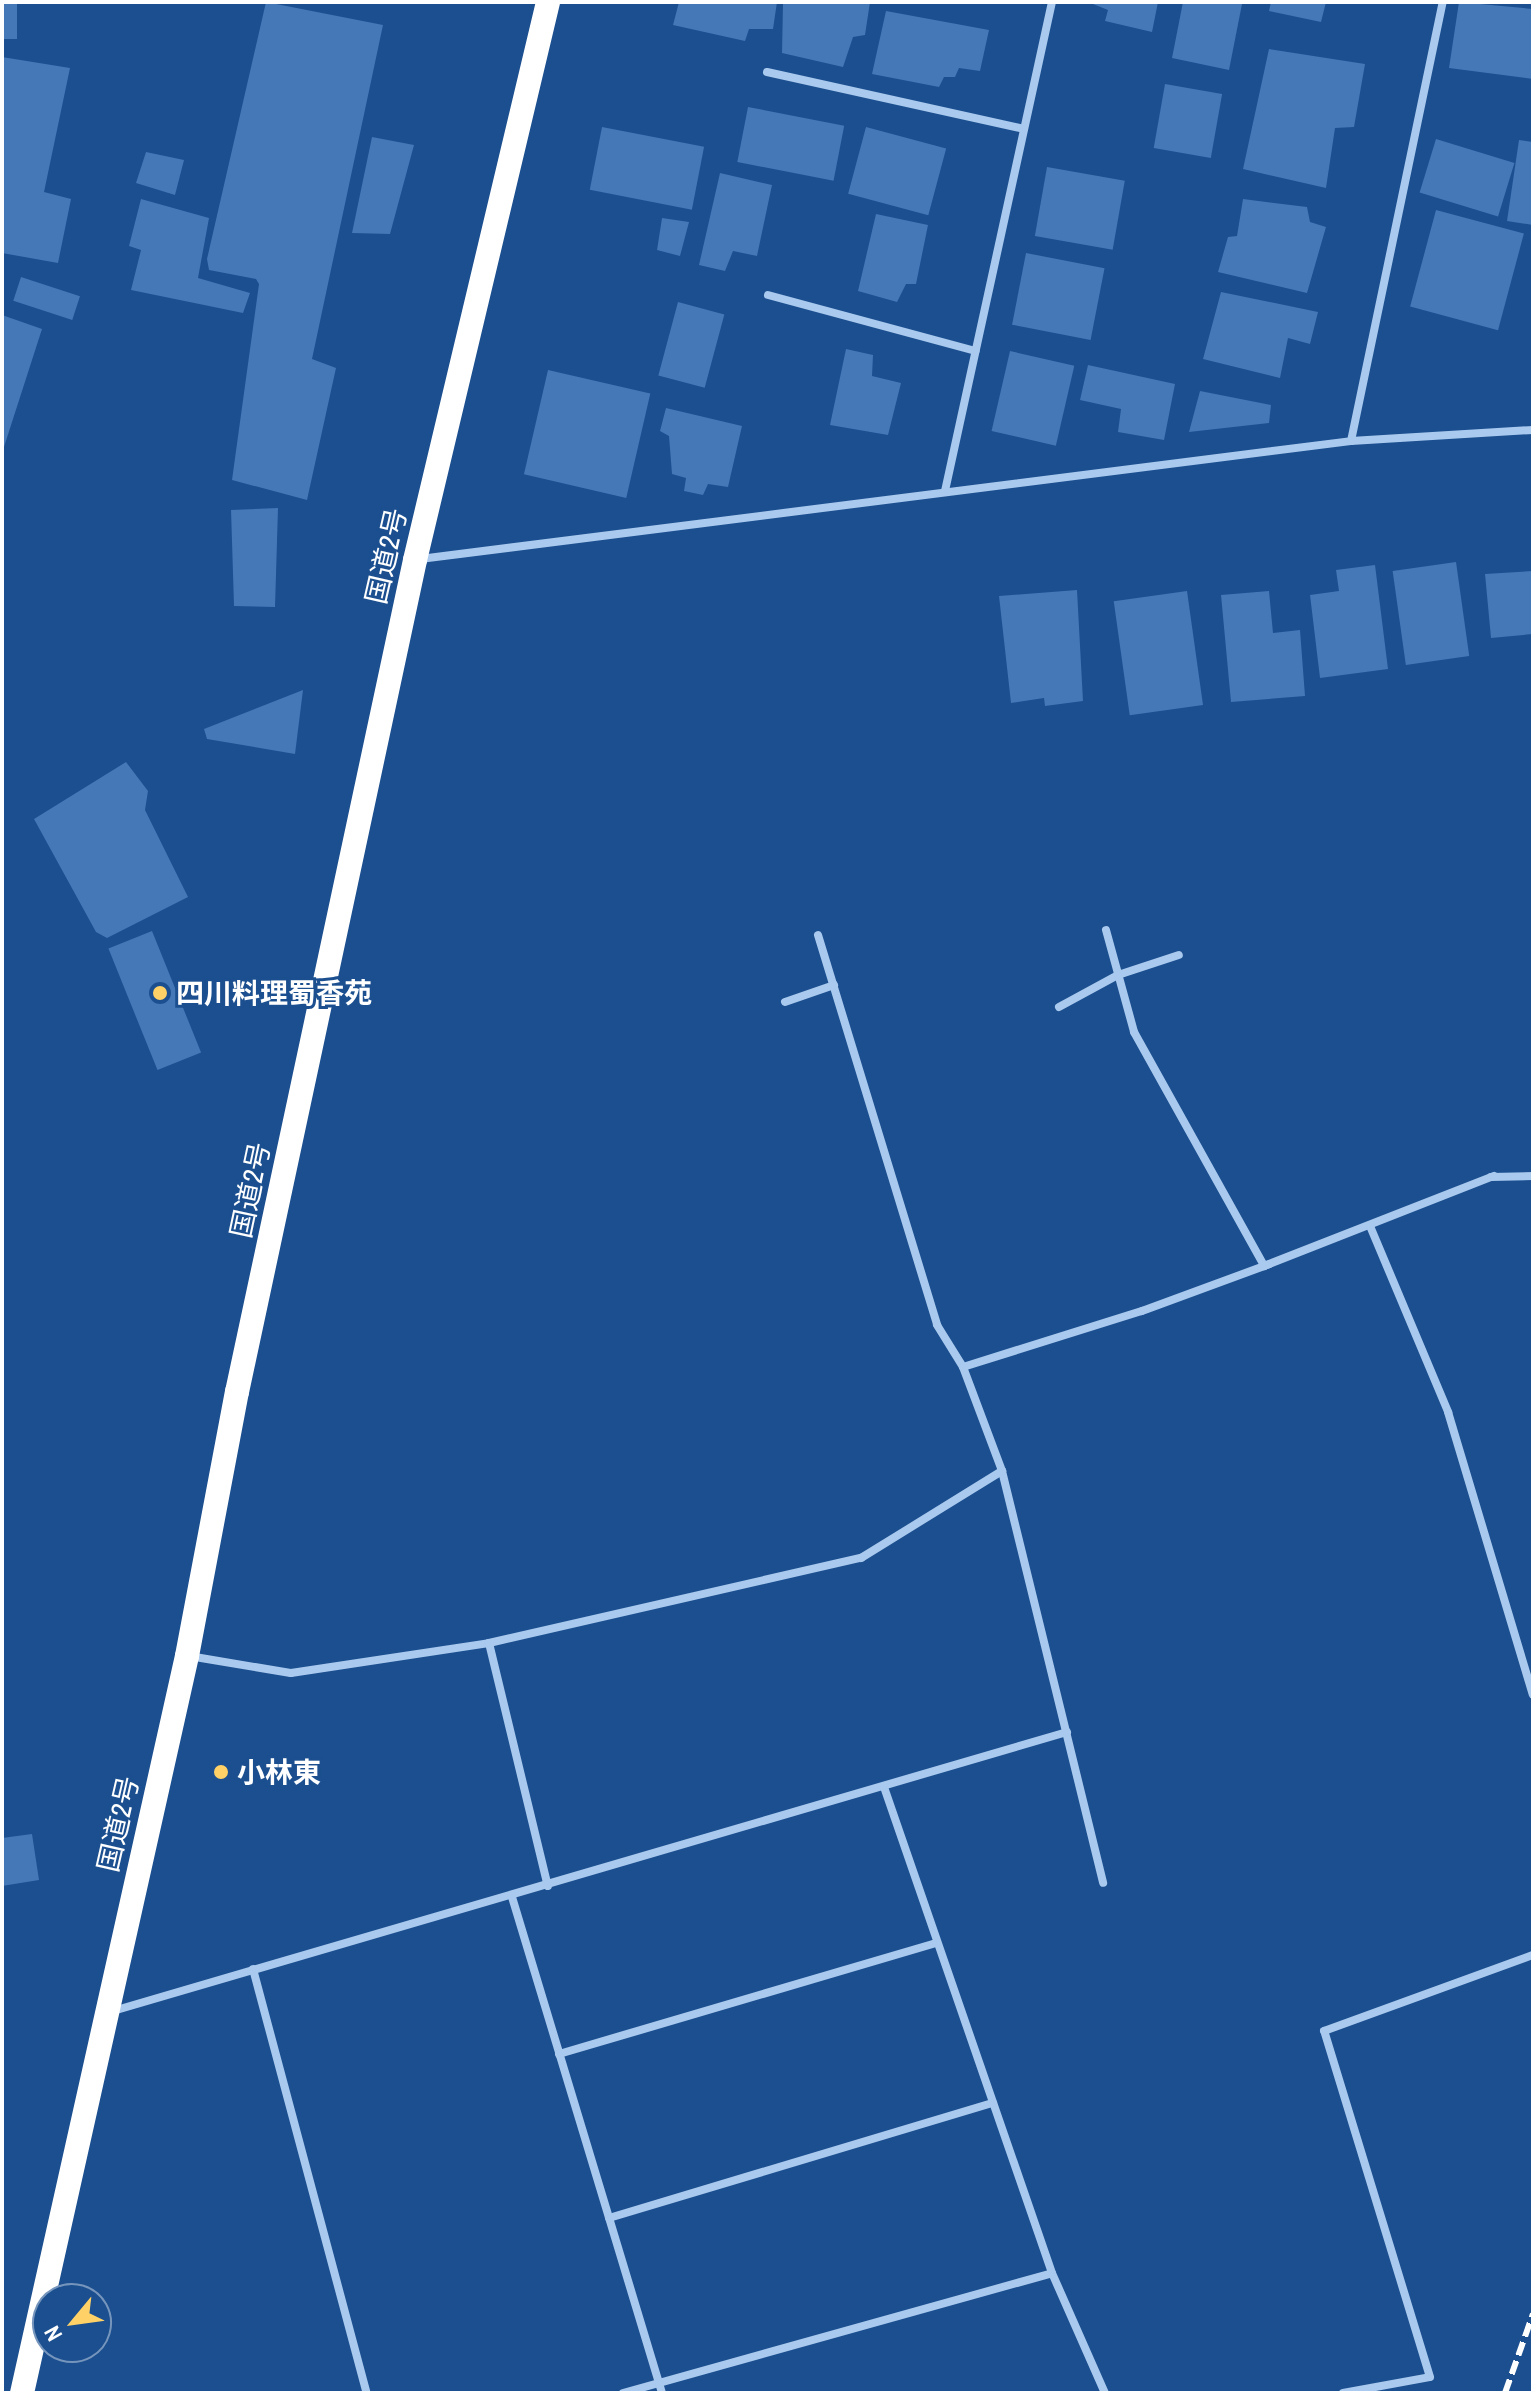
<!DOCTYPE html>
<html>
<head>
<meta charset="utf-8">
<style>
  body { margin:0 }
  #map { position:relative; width:1535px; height:2395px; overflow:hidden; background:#1b4f8f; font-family:"Archivo Narrow","Noto Sans JP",sans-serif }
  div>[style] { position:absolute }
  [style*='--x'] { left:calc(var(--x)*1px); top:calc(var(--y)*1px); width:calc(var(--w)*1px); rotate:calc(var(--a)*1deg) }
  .building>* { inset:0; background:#4478b7; transform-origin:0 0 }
  .street>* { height:8px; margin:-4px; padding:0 4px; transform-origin:4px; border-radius:4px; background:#a9c9ee }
  .highway>* { height:24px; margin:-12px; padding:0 12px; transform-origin:12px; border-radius:12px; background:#fff }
  .rail>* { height:6px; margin-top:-3px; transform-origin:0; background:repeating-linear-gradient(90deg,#fff 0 14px,transparent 0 20px) }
  .dots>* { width:22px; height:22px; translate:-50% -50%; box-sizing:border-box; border:4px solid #1b4f8f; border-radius:50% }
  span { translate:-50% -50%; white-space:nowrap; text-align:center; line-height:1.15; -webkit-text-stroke:6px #1b4f8f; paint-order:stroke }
  .street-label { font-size:28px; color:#fff }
  .poi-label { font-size:28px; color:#fff; font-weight:700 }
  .left { translate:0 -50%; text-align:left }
  .frame { position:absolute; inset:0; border:4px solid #fff; pointer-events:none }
  .north { position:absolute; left:32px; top:2283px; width:80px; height:80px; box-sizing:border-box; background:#1b4f8f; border:2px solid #7695bc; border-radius:50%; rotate:241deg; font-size:22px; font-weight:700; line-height:32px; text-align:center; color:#fff }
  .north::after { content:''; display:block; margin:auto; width:28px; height:36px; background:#ffd166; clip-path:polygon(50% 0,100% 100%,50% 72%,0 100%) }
</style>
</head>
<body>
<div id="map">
  <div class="building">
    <i style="left:2px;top:2px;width:15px;height:37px"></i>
    <i style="clip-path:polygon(266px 2px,383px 25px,312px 359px,336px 368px,307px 500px,232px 480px,259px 284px,256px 279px,209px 270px,207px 259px)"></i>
    <i style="clip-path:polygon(679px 2px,777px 2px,773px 29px,749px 29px,745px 41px,673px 25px)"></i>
    <i style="clip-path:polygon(783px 2px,870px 2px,865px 35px,853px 37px,843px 67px,782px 53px)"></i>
    <i style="clip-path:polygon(1088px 2px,1158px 2px,1152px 32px,1105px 21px,1108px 10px)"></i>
    <i style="clip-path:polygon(1183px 2px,1242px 4px,1229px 70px,1172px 58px)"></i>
    <i style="clip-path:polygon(1271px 2px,1326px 2px,1321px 22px,1269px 11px)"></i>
    <i style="clip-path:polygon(1459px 2px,1533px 9px,1533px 79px,1449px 68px)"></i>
    <i style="clip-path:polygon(886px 11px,989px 30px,980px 71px,959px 68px,955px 77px,944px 77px,939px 87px,872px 74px)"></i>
    <i style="clip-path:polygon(1269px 49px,1365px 64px,1354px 127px,1335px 128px,1326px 188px,1243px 169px)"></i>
    <i style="clip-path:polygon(2px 57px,70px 68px,44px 192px,71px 199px,58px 263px,2px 253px)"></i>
    <i style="left:1165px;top:84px;width:58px;height:65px;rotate:10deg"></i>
    <i style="left:748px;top:107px;width:98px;height:56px;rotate:11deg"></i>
    <i style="left:602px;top:127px;width:104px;height:64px;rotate:11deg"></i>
    <i style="left:866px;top:127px;width:83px;height:69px;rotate:15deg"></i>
    <i style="clip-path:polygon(372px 137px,414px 145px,390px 234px,352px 233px)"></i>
    <i style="left:1436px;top:139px;width:82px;height:56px;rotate:17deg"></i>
    <i style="clip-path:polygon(1519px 140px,1533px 142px,1533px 225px,1507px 221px)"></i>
    <i style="clip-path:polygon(146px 152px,184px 160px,175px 195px,136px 183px)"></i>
    <i style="left:1047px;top:167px;width:79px;height:70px;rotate:10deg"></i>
    <i style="clip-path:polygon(720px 173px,772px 185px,757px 256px,733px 251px,725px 271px,699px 265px)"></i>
    <i style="clip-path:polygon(141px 199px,209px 218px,198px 278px,250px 293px,243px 313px,131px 290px,141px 250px,129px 246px)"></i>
    <i style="clip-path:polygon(1243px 199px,1307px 207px,1310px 222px,1326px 227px,1307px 293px,1218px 272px,1228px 237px,1237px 236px)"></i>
    <i style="left:1436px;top:210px;width:91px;height:100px;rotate:15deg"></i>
    <i style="clip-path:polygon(876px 214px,928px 225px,916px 284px,906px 284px,897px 302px,858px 291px)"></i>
    <i style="clip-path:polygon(662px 218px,689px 222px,680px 256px,657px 250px)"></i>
    <i style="left:1026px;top:253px;width:80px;height:73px;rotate:11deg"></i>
    <i style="left:21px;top:277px;width:62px;height:25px;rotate:18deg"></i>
    <i style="clip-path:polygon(1221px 292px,1318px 312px,1310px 344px,1288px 338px,1280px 378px,1203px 359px)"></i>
    <i style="left:678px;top:302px;width:48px;height:76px;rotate:15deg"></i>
    <i style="clip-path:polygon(2px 315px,42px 329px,3px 450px,2px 450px)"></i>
    <i style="clip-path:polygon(846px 349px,873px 355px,872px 376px,901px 383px,888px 435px,830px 425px)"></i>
    <i style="left:1010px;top:351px;width:66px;height:82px;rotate:13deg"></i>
    <i style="clip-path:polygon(1088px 365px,1175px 384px,1164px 440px,1118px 432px,1121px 409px,1080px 400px)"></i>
    <i style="left:548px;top:370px;width:105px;height:107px;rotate:13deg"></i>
    <i style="clip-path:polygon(1200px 391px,1271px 405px,1269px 423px,1189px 432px)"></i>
    <i style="clip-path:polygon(666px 408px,742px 426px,728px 487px,708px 484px,703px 495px,684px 491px,686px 478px,672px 474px,669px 436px,660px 431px)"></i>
    <i style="clip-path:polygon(278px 508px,275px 607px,234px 606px,231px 510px)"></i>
    <i style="left:1456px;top:562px;width:95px;height:64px;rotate:82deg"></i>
    <i style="clip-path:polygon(1375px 565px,1388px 669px,1320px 678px,1310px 595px,1339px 591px,1336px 570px)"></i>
    <i style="clip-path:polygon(1533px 571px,1533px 634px,1491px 638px,1485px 574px)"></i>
    <i style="clip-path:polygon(1077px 590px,1083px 701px,1045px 706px,1044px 698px,1011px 703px,999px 596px)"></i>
    <i style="left:1187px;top:591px;width:115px;height:74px;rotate:82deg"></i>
    <i style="clip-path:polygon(1269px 591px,1273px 633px,1300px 630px,1305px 696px,1231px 702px,1221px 595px)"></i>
    <i style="clip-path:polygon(303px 690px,295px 754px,207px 739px,204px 729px)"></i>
    <i style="clip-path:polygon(126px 762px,148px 791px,145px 810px,188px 897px,107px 938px,96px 932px,34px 819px)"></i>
    <i style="left:152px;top:931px;width:131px;height:47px;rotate:68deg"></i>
    <i style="clip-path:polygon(32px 1834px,39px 1880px,2px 1886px,2px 1838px)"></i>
  </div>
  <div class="street">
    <i style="--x:767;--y:72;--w:263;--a:12.5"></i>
    <i style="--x:768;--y:295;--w:215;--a:15.1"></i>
    <i style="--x:1351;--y:441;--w:449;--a:-78.2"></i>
    <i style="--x:945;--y:491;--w:501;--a:-77.66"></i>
    <i style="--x:420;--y:559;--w:938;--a:-7.22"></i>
    <i style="--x:1351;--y:441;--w:182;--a:-3.5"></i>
    <i style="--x:1106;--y:930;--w:106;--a:74.6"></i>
    <i style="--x:1134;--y:1032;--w:268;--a:60.9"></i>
    <i style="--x:1264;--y:1266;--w:247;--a:-21.4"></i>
    <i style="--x:818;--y:935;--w:408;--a:73"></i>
    <i style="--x:937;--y:1325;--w:49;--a:58.2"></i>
    <i style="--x:963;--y:1367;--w:111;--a:69.4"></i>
    <i style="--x:1002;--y:1471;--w:424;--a:76.2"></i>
    <i style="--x:785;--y:1002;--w:52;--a:-19.1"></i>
    <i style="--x:1059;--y:1007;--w:67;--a:-28.5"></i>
    <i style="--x:1118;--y:975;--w:64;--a:-18.2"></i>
    <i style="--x:1491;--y:1177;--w:42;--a:-1.4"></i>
    <i style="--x:1370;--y:1226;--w:202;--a:67.2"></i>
    <i style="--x:1448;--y:1412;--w:295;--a:73.3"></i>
    <i style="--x:963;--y:1367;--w:188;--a:-17.4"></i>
    <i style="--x:1142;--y:1311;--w:136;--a:-20.2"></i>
    <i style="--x:489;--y:1643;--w:250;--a:76.4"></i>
    <i style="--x:189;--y:1656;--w:103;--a:9.5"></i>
    <i style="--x:291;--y:1673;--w:200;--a:-8.6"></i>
    <i style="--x:489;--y:1643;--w:382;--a:-12.9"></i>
    <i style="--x:861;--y:1558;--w:166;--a:-31.7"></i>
    <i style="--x:884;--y:1787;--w:514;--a:70.93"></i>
    <i style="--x:1052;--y:2273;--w:131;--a:66.2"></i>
    <i style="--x:512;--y:1897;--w:518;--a:73.17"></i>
    <i style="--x:253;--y:1969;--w:439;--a:75"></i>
    <i style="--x:113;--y:2011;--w:994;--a:-16.3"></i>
    <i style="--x:559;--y:2054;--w:394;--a:-16.4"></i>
    <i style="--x:609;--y:2218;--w:401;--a:-16.7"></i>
    <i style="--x:623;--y:2393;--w:445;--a:-15.6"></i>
    <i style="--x:1343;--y:2393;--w:88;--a:-10.4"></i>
    <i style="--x:1430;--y:2377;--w:362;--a:-107"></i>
    <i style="--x:1324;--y:2031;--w:222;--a:-20"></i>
  </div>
  <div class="highway">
    <i style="--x:22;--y:2393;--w:755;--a:-77.38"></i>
    <i style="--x:187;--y:1656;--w:269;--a:-79.3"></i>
    <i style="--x:237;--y:1392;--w:851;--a:-77.92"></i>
    <i style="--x:415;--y:560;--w:574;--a:-76.59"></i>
  </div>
  <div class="rail">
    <i style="--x:1505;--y:2393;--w:84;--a:-70.5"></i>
  </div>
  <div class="dots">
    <i style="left:160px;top:993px;background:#ffd166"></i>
    <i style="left:221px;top:1772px;background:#ffd166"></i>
  </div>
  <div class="street-label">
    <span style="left:386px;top:556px;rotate:-77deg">国道2号</span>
    <span style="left:250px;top:1190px;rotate:-78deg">国道2号</span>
    <span style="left:118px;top:1824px;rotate:-77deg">国道2号</span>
  </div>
  <div class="poi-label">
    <span class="left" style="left:176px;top:993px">四川料理蜀香苑</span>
    <span class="left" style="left:237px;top:1772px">小林東</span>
  </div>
  <div class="frame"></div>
  <div class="north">N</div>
</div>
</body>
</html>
